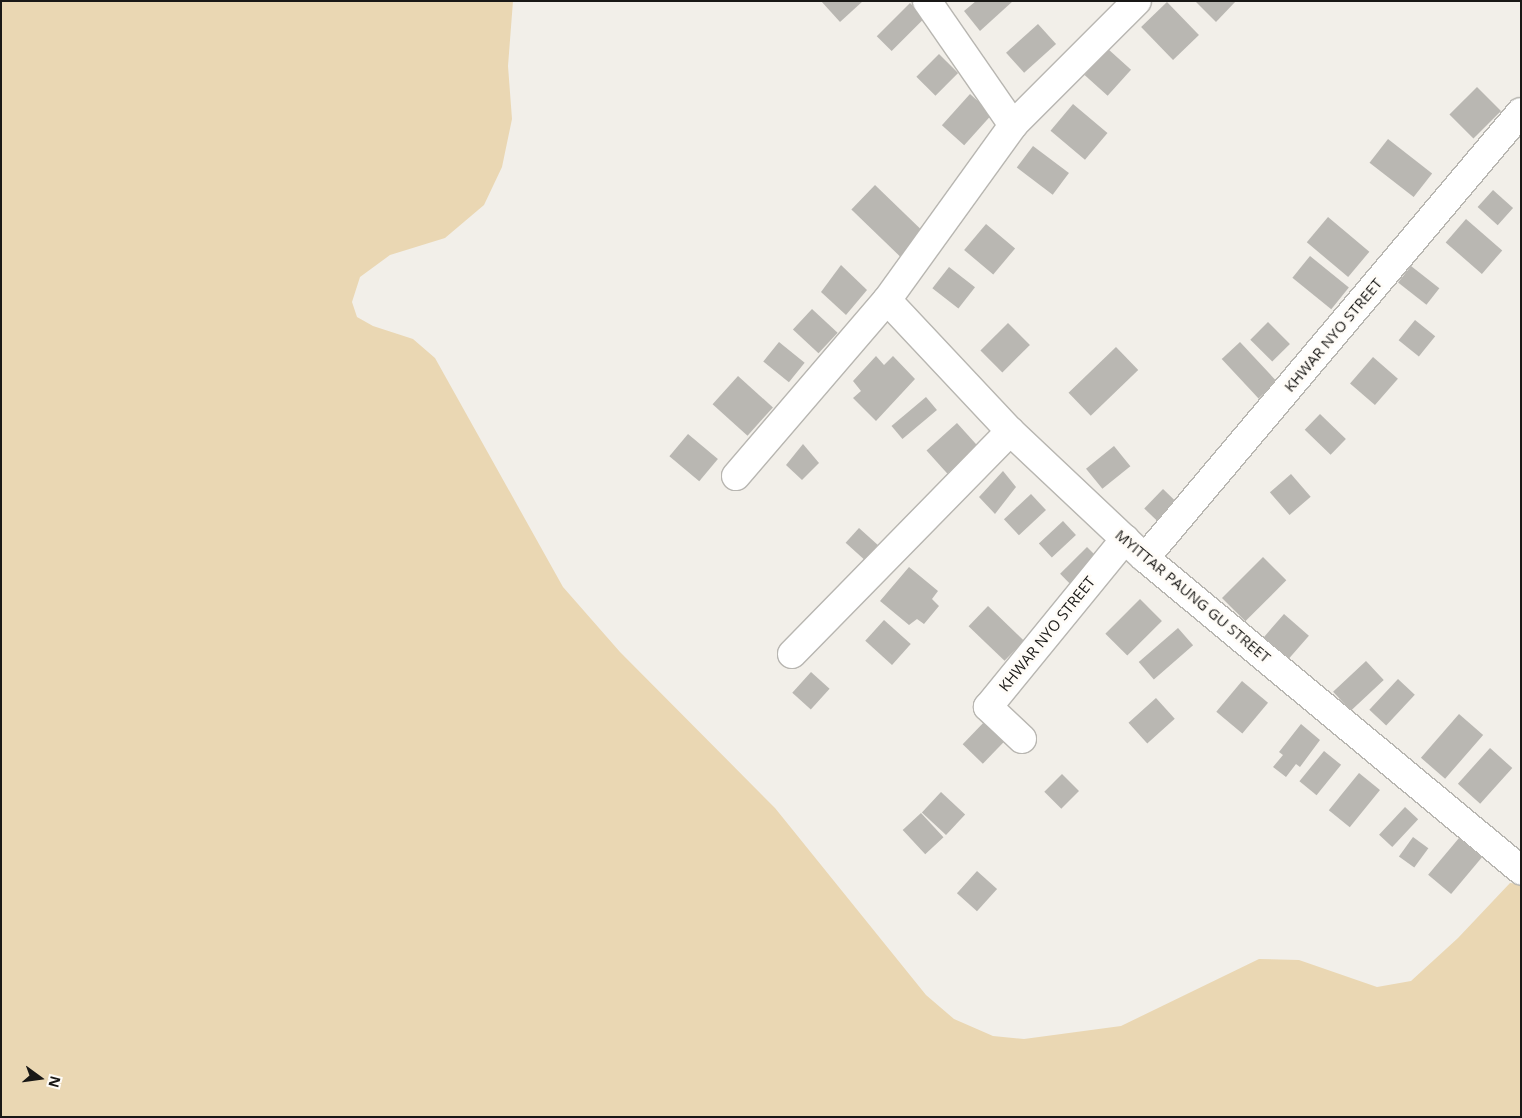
<!DOCTYPE html>
<html>
<head>
<meta charset="utf-8">
<style>
  body { margin:0 }
  #map { position:relative; width:1522px; height:1118px; overflow:hidden; background:#f2efe9; font-family:"Open Sans",sans-serif }
  div>[style] { position:absolute }
  [style*='--x'] { left:calc(var(--x)*1px); top:calc(var(--y)*1px); width:calc(var(--w)*1px); rotate:calc(var(--a)*1deg) }
  .green>* { inset:0; background:#ead7b3 }
  .building>* { inset:0; background:#b9b7b2; transform-origin:0 0 }
  .roads { filter:drop-shadow(1px 0 #b8b6b1) drop-shadow(-1px 0 #b8b6b1) drop-shadow(0 1px #b8b6b1) drop-shadow(0 -1px #b8b6b1) }
  .minor>* { height:28px; margin:-14px; padding:0 14px; transform-origin:14px; border-radius:14px; background:#fff }
  span { translate:-50% -50%; white-space:nowrap; text-align:center; line-height:1.15; -webkit-text-stroke:5px #fffcf7; paint-order:stroke }
  .street-label { font-size:15px; color:#191816 }
  .frame { position:absolute; inset:0; border:2px solid #191816; pointer-events:none }
  .north { position:absolute; left:15px; top:1053px; width:50px; height:50px; -webkit-text-stroke:4px #fffcf7; paint-order:stroke; rotate:104deg; font-size:14px; font-weight:700; line-height:20px; text-align:center; color:#191816 }
  .north::after { content:''; display:block; margin:auto; width:18px; height:22px; background:#191816; clip-path:polygon(50% 0,100% 100%,50% 72%,0 100%) }
</style>
</head>
<body>
<div id="map">
  <div class="green">
    <i style="clip-path:polygon(1px 1px,513px 1px,508px 66px,512px 119px,502px 167px,484px 205px,445px 238px,390px 255px,360px 277px,352px 302px,357px 317px,373px 326px,413px 339px,435px 358px,563px 587px,620px 652px,775px 808px,926px 995px,954px 1019px,993px 1036px,1024px 1039px,1121px 1026px,1259px 959px,1299px 960px,1377px 987px,1411px 981px,1458px 938px,1510px 883px,1520px 884px,1521px 1117px,1px 1117px)"></i>
  </div>
  <div class="building">
    <i style="clip-path:polygon(821px 1px,863px 1px,840px 22px)"></i>
    <i style="clip-path:polygon(976px 1px,1013px 1px,980px 31px,964px 11px)"></i>
    <i style="clip-path:polygon(1195px 1px,1236px 1px,1216px 22px)"></i>
    <i style="left:1167px;top:2px;width:46px;height:36px;rotate:46deg"></i>
    <i style="left:910px;top:3px;width:21px;height:47px;rotate:45deg"></i>
    <i style="left:1038px;top:24px;width:27px;height:43px;rotate:48deg"></i>
    <i style="left:1108px;top:49px;width:31px;height:35px;rotate:42deg"></i>
    <i style="left:939px;top:54px;width:27px;height:32px;rotate:45deg"></i>
    <i style="left:1477px;top:87px;width:34px;height:39px;rotate:45deg"></i>
    <i style="left:970px;top:94px;width:30px;height:42px;rotate:42deg"></i>
    <i style="left:1073px;top:104px;width:45px;height:35px;rotate:40deg"></i>
    <i style="left:1388px;top:139px;width:56px;height:30px;rotate:38deg"></i>
    <i style="left:1033px;top:146px;width:45px;height:27px;rotate:37deg"></i>
    <i style="left:875px;top:185px;width:68px;height:34px;rotate:44deg"></i>
    <i style="left:1493px;top:190px;width:27px;height:23px;rotate:42deg"></i>
    <i style="left:1328px;top:217px;width:54px;height:33px;rotate:40deg"></i>
    <i style="left:1466px;top:219px;width:48px;height:31px;rotate:41deg"></i>
    <i style="left:986px;top:224px;width:38px;height:34px;rotate:40deg"></i>
    <i style="left:1310px;top:256px;width:50px;height:28px;rotate:39deg"></i>
    <i style="clip-path:polygon(841px 265px,867px 290px,846px 315px,821px 292px)"></i>
    <i style="left:1411px;top:266px;width:36px;height:21px;rotate:38deg"></i>
    <i style="left:949px;top:267px;width:33px;height:27px;rotate:38deg"></i>
    <i style="left:812px;top:309px;width:35px;height:28px;rotate:43deg"></i>
    <i style="left:1415px;top:320px;width:26px;height:26px;rotate:39deg"></i>
    <i style="left:1268px;top:322px;width:31px;height:25px;rotate:45deg"></i>
    <i style="left:1008px;top:323px;width:31px;height:39px;rotate:45deg"></i>
    <i style="left:779px;top:342px;width:33px;height:25px;rotate:39deg"></i>
    <i style="left:1240px;top:342px;width:54px;height:25px;rotate:47deg"></i>
    <i style="left:1116px;top:347px;width:32px;height:66px;rotate:46deg"></i>
    <i style="clip-path:polygon(876px 356px,884px 365px,893px 356px,915px 379px,876px 421px,853px 398px,861px 391px,853px 381px)"></i>
    <i style="left:1373px;top:357px;width:33px;height:35px;rotate:41deg"></i>
    <i style="left:738px;top:376px;width:47px;height:38px;rotate:42deg"></i>
    <i style="left:926px;top:397px;width:17px;height:45px;rotate:50deg"></i>
    <i style="left:1320px;top:414px;width:36px;height:22px;rotate:44deg"></i>
    <i style="left:957px;top:423px;width:31px;height:41px;rotate:48deg"></i>
    <i style="left:688px;top:434px;width:39px;height:29px;rotate:40deg"></i>
    <i style="clip-path:polygon(803px 444px,819px 463px,802px 480px,786px 465px)"></i>
    <i style="left:1114px;top:446px;width:26px;height:36px;rotate:51deg"></i>
    <i style="clip-path:polygon(1003px 471px,1016px 487px,995px 514px,979px 497px)"></i>
    <i style="left:1291px;top:474px;width:30px;height:28px;rotate:49deg"></i>
    <i style="left:1163px;top:489px;width:28px;height:27px;rotate:44deg"></i>
    <i style="left:1031px;top:494px;width:22px;height:37px;rotate:47deg"></i>
    <i style="left:1063px;top:521px;width:19px;height:33px;rotate:47deg"></i>
    <i style="left:859px;top:528px;width:28px;height:20px;rotate:42deg"></i>
    <i style="left:1087px;top:547px;width:17px;height:38px;rotate:45deg"></i>
    <i style="left:1263px;top:557px;width:33px;height:58px;rotate:45deg"></i>
    <i style="clip-path:polygon(909px 567px,938px 591px,932px 599px,939px 606px,924px 624px,917px 619px,909px 625px,880px 601px)"></i>
    <i style="left:1140px;top:599px;width:31px;height:49px;rotate:45deg"></i>
    <i style="left:988px;top:606px;width:50px;height:28px;rotate:44deg"></i>
    <i style="left:1284px;top:614px;width:33px;height:33px;rotate:41deg"></i>
    <i style="left:884px;top:620px;width:36px;height:28px;rotate:42deg"></i>
    <i style="left:1178px;top:628px;width:23px;height:52px;rotate:49deg"></i>
    <i style="left:1366px;top:661px;width:26px;height:45px;rotate:47deg"></i>
    <i style="left:811px;top:672px;width:25px;height:28px;rotate:42deg"></i>
    <i style="left:1398px;top:679px;width:23px;height:42px;rotate:43deg"></i>
    <i style="left:1242px;top:681px;width:34px;height:40px;rotate:40deg"></i>
    <i style="left:1156px;top:698px;width:28px;height:37px;rotate:48deg"></i>
    <i style="left:1459px;top:714px;width:32px;height:58px;rotate:41deg"></i>
    <i style="left:987px;top:719px;width:28px;height:35px;rotate:44deg"></i>
    <i style="clip-path:polygon(1301px 724px,1320px 740px,1300px 767px,1296px 764px,1286px 777px,1273px 767px,1283px 755px,1279px 752px)"></i>
    <i style="left:1490px;top:748px;width:30px;height:48px;rotate:42deg"></i>
    <i style="left:1324px;top:751px;width:22px;height:39px;rotate:39deg"></i>
    <i style="left:1359px;top:773px;width:27px;height:48px;rotate:39deg"></i>
    <i style="left:1062px;top:774px;width:24px;height:25px;rotate:45deg"></i>
    <i style="left:941px;top:792px;width:33px;height:28px;rotate:43deg"></i>
    <i style="left:1405px;top:807px;width:18px;height:38px;rotate:43deg"></i>
    <i style="left:921px;top:813px;width:33px;height:25px;rotate:47deg"></i>
    <i style="left:1413px;top:837px;width:19px;height:24px;rotate:36deg"></i>
    <i style="left:1459px;top:838px;width:30px;height:48px;rotate:40deg"></i>
    <i style="left:977px;top:871px;width:27px;height:30px;rotate:42deg"></i>
  </div>
  <div class="roads">
    <div class="minor">
      <i style="--x:927;--y:1;--w:151;--a:55.3"></i>
      <i style="--x:887;--y:300;--w:180;--a:46.8"></i>
      <i style="--x:1010;--y:431;--w:185;--a:43.3"></i>
      <i style="--x:1145;--y:558;--w:489;--a:39.7"></i>
      <i style="--x:736;--y:476;--w:232;--a:-49.4"></i>
      <i style="--x:887;--y:300;--w:216;--a:-54.2"></i>
      <i style="--x:1013;--y:125;--w:175;--a:-45"></i>
      <i style="--x:1145;--y:558;--w:583;--a:-49.87"></i>
      <i style="--x:792;--y:654;--w:312;--a:-45.6"></i>
      <i style="--x:1022;--y:739;--w:47;--a:-136.7"></i>
      <i style="--x:988;--y:707;--w:217;--a:-50.8"></i>
    </div>
  </div>
  <div class="street-label">
    <span style="left:1333px;top:335px;rotate:-50deg">KHWAR NYO STREET</span>
    <span style="left:1193px;top:596px;rotate:40deg">MYITTAR PAUNG GU STREET</span>
    <span style="left:1047px;top:634px;rotate:-51deg">KHWAR NYO STREET</span>
  </div>
  <div class="frame"></div>
  <div class="north">N</div>
</div>
</body>
</html>
